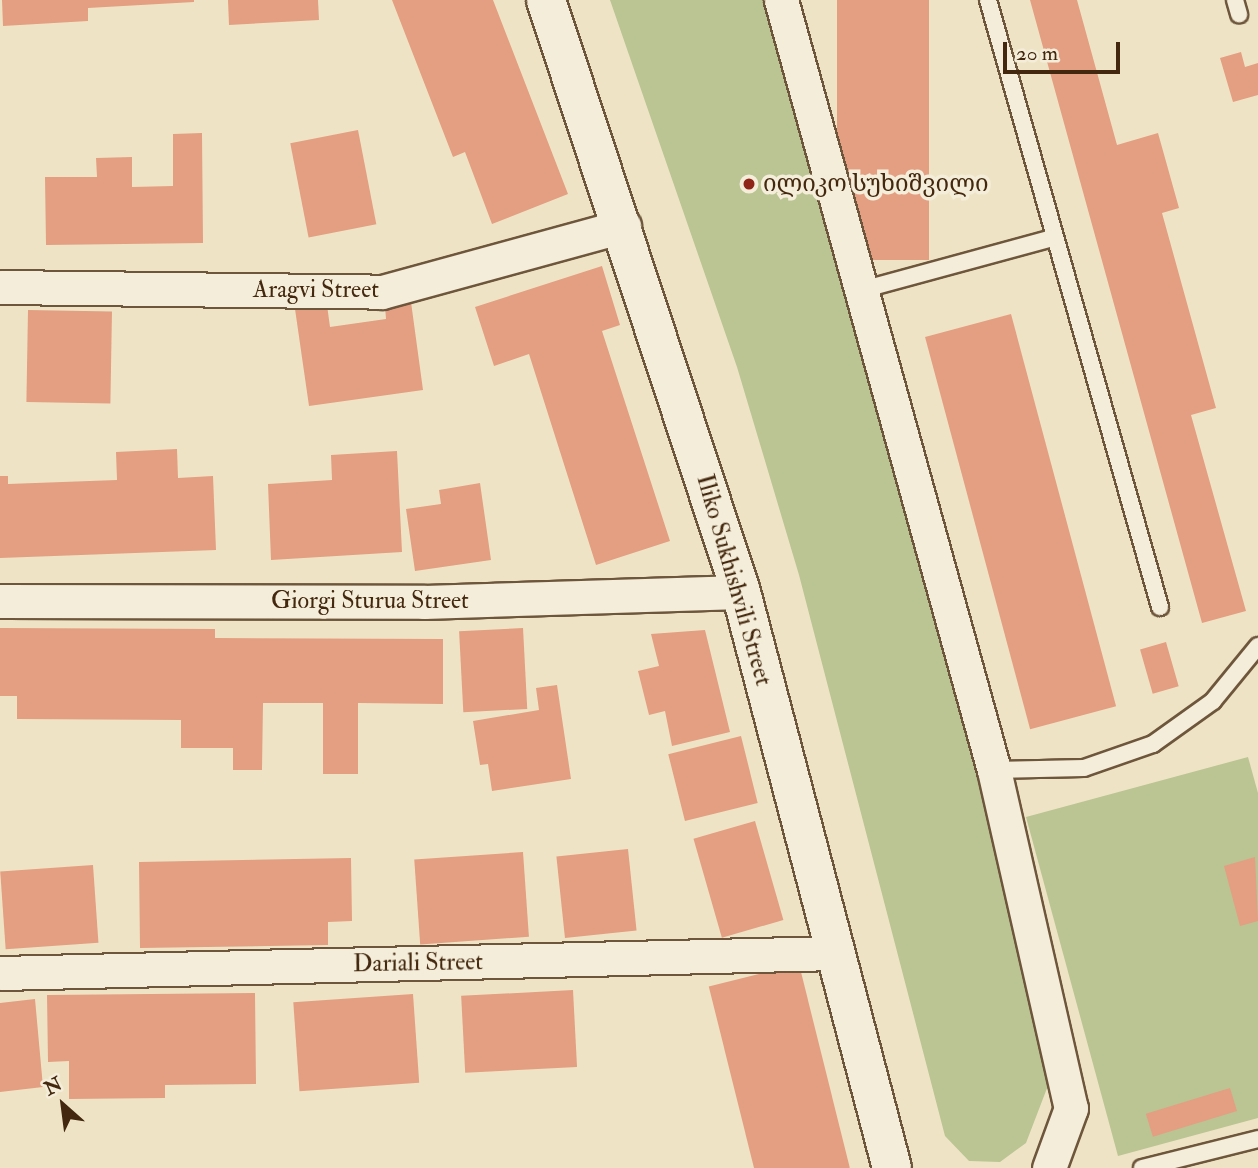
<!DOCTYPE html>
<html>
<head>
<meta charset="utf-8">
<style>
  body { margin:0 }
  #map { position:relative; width:1258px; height:1168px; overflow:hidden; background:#eee4c5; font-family:"IM FELL Double Pica","Noto Serif Georgian",serif }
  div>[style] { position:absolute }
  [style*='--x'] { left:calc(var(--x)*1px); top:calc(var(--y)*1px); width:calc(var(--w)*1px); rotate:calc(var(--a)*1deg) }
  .green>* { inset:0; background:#bbc493 }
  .building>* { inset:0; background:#e49e81; transform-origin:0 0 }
  .roads { filter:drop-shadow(2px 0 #6e563c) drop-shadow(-2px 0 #6e563c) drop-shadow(0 2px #6e563c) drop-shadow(0 -2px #6e563c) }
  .lane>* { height:16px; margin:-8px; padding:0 8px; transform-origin:8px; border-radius:8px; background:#f4edd9 }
  .street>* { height:33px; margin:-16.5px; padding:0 16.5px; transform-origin:16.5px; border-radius:16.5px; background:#f4edd9 }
  .secondary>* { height:38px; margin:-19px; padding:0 19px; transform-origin:19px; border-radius:19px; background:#f4edd9 }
  .dots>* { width:19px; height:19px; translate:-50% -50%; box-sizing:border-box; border:4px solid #f4edd9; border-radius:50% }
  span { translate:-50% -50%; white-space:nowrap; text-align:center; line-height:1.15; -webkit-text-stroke:7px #f4edd9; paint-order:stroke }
  .poi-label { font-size:24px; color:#43270e }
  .left { translate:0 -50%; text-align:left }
  .street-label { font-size:24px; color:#43270e }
  .north { position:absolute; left:28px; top:1070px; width:70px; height:70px; -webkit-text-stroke:5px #f4edd9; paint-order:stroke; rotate:332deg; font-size:19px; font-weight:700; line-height:28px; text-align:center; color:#43270e }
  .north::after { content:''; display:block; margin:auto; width:24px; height:32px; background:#43270e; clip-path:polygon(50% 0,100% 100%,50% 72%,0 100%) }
  .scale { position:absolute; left:1003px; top:42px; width:117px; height:32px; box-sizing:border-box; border:4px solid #43270e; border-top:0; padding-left:9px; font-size:21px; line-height:24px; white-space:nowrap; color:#43270e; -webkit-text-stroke:5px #f4edd9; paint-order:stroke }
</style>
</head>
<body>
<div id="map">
  <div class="green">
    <i style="clip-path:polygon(610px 0,763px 0,976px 752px,1049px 1083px,1026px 1143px,1000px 1162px,969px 1161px,945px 1136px,799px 575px,737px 367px)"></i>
    <i style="clip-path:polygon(1248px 757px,1258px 793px,1258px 1118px,1118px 1156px,1026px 817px)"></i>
  </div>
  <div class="building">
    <i style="clip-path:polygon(2px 0,194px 0,194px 2px,88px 8px,88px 21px,3px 26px)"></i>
    <i style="clip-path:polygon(228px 0,318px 0,319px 20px,229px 25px)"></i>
    <i style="clip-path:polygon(392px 0,493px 0,568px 194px,492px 224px,465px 152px,453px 157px)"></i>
    <i style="left:837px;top:0;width:92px;height:260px"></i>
    <i style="clip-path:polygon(1030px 0,1077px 0,1117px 145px,1158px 133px,1179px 208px,1162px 213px,1216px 408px,1191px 415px,1246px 611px,1202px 623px)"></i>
    <i style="clip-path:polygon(1241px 52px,1245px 67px,1258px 63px,1258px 95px,1233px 102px,1220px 58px)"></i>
    <i style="left:358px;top:130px;width:96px;height:69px;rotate:79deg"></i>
    <i style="clip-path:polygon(202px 133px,203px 243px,46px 245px,45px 177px,97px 177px,96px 158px,132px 157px,132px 187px,173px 186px,173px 134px)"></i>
    <i style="clip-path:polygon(602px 266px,620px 325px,602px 331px,670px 541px,596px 565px,529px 354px,494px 366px,475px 307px)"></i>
    <i style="clip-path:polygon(411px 302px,423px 390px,309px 406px,295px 309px,327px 305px,330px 327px,386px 319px,385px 306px)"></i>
    <i style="left:28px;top:310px;width:84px;height:92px;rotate:1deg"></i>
    <i style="left:1011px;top:314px;width:406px;height:89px;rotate:75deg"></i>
    <i style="clip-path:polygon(177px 449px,178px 478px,213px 476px,216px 550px,0 558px,0 476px,8px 476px,8px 484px,117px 480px,116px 452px)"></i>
    <i style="clip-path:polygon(397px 451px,402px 552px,271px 560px,268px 484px,332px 480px,331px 455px)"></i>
    <i style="clip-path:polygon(480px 483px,491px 560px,415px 571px,406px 509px,441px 504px,439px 490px)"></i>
    <i style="clip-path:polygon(0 628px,215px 629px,215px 638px,443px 639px,443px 704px,358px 703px,358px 774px,323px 774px,323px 703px,263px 703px,262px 770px,233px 770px,233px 748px,181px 748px,181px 720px,17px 719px,17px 696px,0 696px)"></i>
    <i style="left:523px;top:628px;width:81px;height:64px;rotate:87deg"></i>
    <i style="clip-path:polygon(705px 630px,730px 732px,672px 746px,665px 711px,649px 715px,638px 671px,659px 666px,651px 634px)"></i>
    <i style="left:1166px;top:642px;width:46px;height:27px;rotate:74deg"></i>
    <i style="clip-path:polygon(557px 685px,571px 779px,492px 791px,488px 764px,480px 765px,473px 721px,539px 710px,536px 688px)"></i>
    <i style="left:741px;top:736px;width:69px;height:75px;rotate:76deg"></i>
    <i style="left:755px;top:821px;width:103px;height:64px;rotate:74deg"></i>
    <i style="left:628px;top:849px;width:82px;height:72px;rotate:84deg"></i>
    <i style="left:523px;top:852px;width:85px;height:109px;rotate:86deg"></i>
    <i style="clip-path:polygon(1255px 857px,1258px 921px,1240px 926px,1224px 866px)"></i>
    <i style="clip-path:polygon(351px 858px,352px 921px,328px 922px,328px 945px,140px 948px,139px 862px)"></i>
    <i style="left:93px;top:865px;width:78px;height:93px;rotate:86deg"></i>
    <i style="left:799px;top:964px;width:210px;height:93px;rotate:76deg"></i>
    <i style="left:573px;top:990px;width:77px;height:112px;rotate:87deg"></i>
    <i style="clip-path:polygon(255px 993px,256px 1084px,165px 1085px,165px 1098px,69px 1099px,69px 1061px,48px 1062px,47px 995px)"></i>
    <i style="left:413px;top:994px;width:89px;height:120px;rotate:86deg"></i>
    <i style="clip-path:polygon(35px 999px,43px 1087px,0 1092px,0 1003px)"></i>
    <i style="left:1230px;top:1088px;width:24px;height:88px;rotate:73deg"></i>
  </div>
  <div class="roads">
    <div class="lane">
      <i style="--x:988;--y:0;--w:631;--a:74.18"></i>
      <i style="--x:1235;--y:0;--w:15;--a:74"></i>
      <i style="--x:865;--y:289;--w:195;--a:-15.2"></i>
      <i style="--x:994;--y:770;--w:90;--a:-1.3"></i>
      <i style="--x:1084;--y:768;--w:73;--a:-19.2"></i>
      <i style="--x:1153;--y:744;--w:74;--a:-35.6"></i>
      <i style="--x:1213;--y:701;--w:71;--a:-50.7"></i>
      <i style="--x:1142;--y:1168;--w:120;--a:-14"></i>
    </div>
    <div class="street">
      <i style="--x:781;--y:0;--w:799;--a:74.54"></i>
      <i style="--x:994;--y:770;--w:347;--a:77.2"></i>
      <i style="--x:1071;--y:1108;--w:64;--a:110.1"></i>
      <i style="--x:0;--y:287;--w:382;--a:0.7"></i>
      <i style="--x:382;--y:292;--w:251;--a:-15.3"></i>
      <i style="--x:0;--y:601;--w:424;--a:0.1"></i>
      <i style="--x:424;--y:602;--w:317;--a:-1.8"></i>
      <i style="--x:0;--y:973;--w:837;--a:-1.37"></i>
    </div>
    <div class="secondary">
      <i style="--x:546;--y:0;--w:623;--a:71.77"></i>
      <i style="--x:741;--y:592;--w:595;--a:75.31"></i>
    </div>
  </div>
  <div class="dots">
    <i style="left:749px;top:184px;background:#8f2418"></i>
  </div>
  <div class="poi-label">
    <span class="left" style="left:763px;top:184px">ილიკო სუხიშვილი</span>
  </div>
  <div class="street-label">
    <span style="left:316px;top:290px">Aragvi Street</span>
    <span style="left:734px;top:580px;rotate:74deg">Iliko Sukhishvili Street</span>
    <span style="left:370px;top:601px">Giorgi Sturua Street</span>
    <span style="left:418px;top:963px;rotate:-1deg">Dariali Street</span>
  </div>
  <div class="north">N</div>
  <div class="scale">20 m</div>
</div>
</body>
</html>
